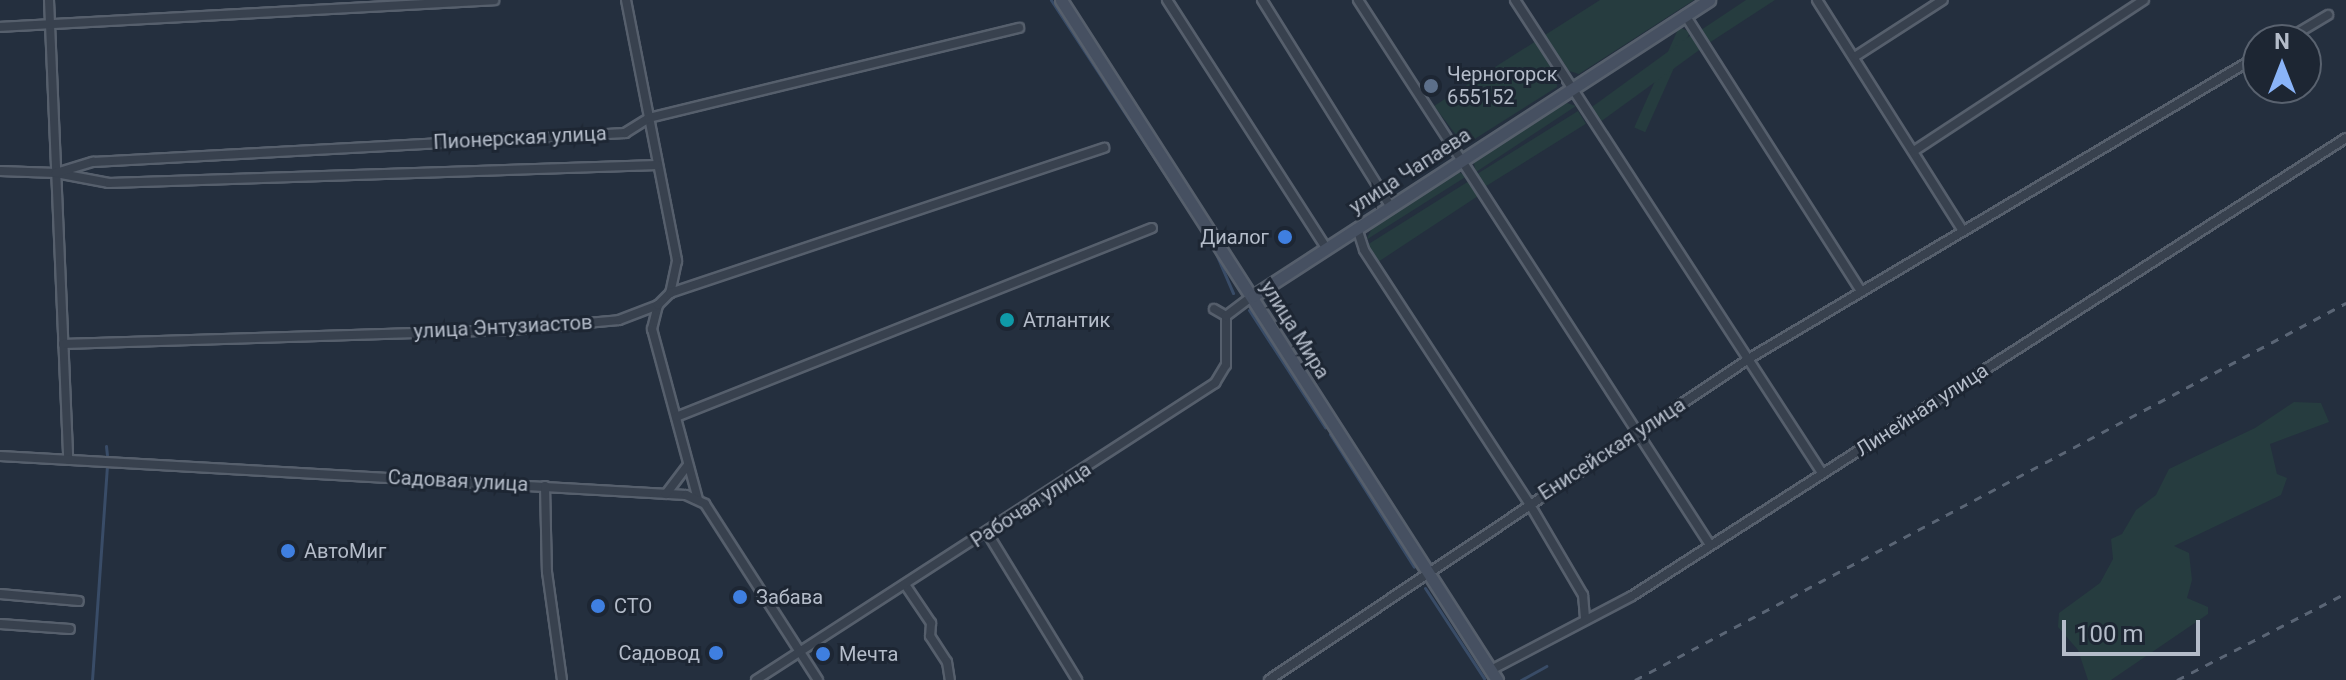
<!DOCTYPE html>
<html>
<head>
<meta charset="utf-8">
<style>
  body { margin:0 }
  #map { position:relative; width:2346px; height:680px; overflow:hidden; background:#242f3e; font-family:Roboto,sans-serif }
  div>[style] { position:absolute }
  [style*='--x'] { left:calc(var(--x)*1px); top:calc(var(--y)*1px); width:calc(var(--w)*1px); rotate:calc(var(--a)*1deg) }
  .green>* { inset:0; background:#263c3f; transform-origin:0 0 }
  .stream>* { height:3px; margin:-1.5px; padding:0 1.5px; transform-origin:1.5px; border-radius:1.5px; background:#394c67 }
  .roads { filter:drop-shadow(2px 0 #565f6c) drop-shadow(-2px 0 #565f6c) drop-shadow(0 2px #565f6c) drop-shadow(0 -2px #565f6c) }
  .minor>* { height:8px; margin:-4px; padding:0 4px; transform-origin:4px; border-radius:4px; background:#38414e }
  .secondary>* { height:11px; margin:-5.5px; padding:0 5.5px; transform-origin:5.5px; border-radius:5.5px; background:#465061 }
  .rail>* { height:3px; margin-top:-1.5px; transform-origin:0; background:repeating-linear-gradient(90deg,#5a6575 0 8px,transparent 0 16px) }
  .dots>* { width:22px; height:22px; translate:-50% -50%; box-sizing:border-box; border:4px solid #1d2633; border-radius:50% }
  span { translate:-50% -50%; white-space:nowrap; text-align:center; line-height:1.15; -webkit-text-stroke:6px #1d2633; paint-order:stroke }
  .poi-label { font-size:20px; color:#b4bcc9 }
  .left { translate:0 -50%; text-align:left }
  .right { translate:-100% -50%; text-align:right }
  .street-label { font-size:20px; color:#b4bcc9 }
  .north { position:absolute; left:2242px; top:24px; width:80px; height:80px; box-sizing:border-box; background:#1d2633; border:2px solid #59626f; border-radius:50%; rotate:0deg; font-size:22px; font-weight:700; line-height:32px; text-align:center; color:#b4bcc9 }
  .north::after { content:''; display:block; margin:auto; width:28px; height:36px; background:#8ab4f8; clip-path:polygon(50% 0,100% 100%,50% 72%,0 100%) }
  .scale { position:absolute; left:2062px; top:620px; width:138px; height:36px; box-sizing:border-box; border:4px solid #b4bcc9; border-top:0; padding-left:10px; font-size:24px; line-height:28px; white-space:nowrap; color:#b4bcc9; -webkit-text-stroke:6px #1d2633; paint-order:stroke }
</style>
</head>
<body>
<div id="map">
  <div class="green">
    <i style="clip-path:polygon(1600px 0,1694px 0,1579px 74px,1569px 71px,1545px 35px)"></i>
    <i style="clip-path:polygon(1746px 0,1775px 0,1709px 43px,1701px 30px)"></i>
    <i style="left:1679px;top:27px;width:12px;height:110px;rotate:24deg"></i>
    <i style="left:1691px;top:35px;width:17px;height:123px;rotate:54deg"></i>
    <i style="clip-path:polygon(1536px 41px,1556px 72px,1557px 87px,1470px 142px,1460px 140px,1434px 106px)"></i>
    <i style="clip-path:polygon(1564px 102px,1576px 106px,1476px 172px,1473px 160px)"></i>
    <i style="left:1578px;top:111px;width:15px;height:119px;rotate:58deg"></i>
    <i style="clip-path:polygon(1456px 171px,1467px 176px,1366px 240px,1375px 223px)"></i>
    <i style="clip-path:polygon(1469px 181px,1478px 196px,1378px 262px,1367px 245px)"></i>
    <i style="clip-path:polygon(2294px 402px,2321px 403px,2329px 422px,2270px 444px,2277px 474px,2287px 478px,2281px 495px,2174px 546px,2189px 553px,2192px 580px,2187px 598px,2208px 607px,2208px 614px,2111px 680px,2088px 680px,2078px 650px,2058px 627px,2059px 613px,2100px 583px,2113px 559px,2111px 539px,2122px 534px,2136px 510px,2156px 495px,2169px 469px,2255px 428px)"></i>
  </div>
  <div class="stream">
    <i style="--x:1051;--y:0;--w:298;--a:56.8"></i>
    <i style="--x:1214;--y:249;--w:48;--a:66.6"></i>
    <i style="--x:1249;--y:310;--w:140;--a:57"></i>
    <i style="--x:1330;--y:434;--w:157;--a:57.7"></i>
    <i style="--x:106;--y:446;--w:9;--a:84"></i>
    <i style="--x:1425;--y:588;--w:108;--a:56.8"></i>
    <i style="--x:92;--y:680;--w:213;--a:-86"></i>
    <i style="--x:1521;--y:680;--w:29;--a:-29"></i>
  </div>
  <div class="roads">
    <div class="minor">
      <i style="--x:49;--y:0;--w:460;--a:87.6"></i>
      <i style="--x:626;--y:0;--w:266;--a:78.9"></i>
      <i style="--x:677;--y:261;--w:33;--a:102"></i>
      <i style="--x:1167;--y:0;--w:295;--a:57.3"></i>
      <i style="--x:1262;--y:0;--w:243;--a:58.1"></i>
      <i style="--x:1358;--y:0;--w:649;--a:57.14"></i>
      <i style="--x:1515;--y:0;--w:564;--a:57.01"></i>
      <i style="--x:1817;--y:0;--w:271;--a:57.7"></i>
      <i style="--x:1685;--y:15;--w:326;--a:57.5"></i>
      <i style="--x:0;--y:27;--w:495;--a:-3.1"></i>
      <i style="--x:2286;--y:40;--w:49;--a:-30.8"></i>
      <i style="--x:1856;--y:56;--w:103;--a:-32.8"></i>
      <i style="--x:1914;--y:151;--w:275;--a:-33.3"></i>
      <i style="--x:0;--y:171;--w:56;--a:2"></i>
      <i style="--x:56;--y:173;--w:54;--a:10.7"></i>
      <i style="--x:109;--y:183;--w:549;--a:-1.88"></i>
      <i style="--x:56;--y:173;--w:39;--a:-17"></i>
      <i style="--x:93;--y:162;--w:533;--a:-3.12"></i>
      <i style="--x:625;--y:133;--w:28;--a:-32"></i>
      <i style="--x:649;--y:118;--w:381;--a:-13.7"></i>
      <i style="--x:1357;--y:228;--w:23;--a:72"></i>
      <i style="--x:1364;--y:250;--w:302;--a:56.9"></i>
      <i style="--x:1529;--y:503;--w:107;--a:59.6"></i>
      <i style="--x:1583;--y:595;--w:25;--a:85"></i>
      <i style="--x:658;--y:305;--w:25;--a:104"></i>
      <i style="--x:652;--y:329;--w:176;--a:74.9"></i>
      <i style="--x:1214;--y:309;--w:14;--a:30"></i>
      <i style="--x:63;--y:344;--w:449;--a:-1.8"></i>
      <i style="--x:512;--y:330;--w:107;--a:-5.3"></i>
      <i style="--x:619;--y:320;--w:42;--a:-21"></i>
      <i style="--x:658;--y:305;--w:17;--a:-45"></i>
      <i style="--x:670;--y:293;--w:458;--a:-18.5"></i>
      <i style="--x:676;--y:417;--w:512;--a:-21.66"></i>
      <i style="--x:0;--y:456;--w:687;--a:3.25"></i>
      <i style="--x:686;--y:495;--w:21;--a:25"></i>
      <i style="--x:705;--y:504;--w:209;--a:57.3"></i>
      <i style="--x:545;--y:486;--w:86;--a:88.7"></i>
      <i style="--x:547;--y:572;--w:109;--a:82.1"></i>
      <i style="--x:666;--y:494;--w:34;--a:-53"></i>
      <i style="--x:988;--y:534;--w:171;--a:58.6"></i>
      <i style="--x:906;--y:586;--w:45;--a:56"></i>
      <i style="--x:931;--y:623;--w:13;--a:94"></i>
      <i style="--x:930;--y:636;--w:31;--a:57"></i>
      <i style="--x:947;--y:662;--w:18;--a:81"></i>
      <i style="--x:0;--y:594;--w:79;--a:5.1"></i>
      <i style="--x:0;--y:624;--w:70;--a:4.1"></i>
      <i style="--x:1491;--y:670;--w:159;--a:-27.7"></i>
      <i style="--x:1632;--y:596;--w:848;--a:-32.68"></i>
      <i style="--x:756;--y:680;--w:547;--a:-32.91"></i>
      <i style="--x:1215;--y:383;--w:21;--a:-59"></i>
      <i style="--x:1226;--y:365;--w:49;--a:-90"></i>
      <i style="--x:1226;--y:316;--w:34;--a:-37"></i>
      <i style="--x:1269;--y:680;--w:579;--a:-33.8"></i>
      <i style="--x:1750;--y:358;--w:591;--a:-30.73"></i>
    </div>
    <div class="secondary">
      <i style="--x:1061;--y:0;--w:808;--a:57.33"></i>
      <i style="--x:1253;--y:296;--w:544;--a:-32.99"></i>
    </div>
  </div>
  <div class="rail">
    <i style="--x:1635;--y:680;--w:805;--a:-27.93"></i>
    <i style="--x:2177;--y:680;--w:190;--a:-27.2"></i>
  </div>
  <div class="dots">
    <i style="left:1431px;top:86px;background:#5c6f8a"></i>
    <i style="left:1285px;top:237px;background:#3f7fe0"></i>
    <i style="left:1007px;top:320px;background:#0f9aa8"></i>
    <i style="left:288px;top:551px;background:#3f7fe0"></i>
    <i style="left:740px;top:597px;background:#3f7fe0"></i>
    <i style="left:598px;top:606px;background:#3f7fe0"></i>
    <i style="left:716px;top:653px;background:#3f7fe0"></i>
    <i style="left:823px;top:654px;background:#3f7fe0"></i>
  </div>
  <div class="poi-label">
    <span class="left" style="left:1447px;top:86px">Черногорск<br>655152</span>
    <span class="right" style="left:1269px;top:237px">Диалог</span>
    <span class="left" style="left:1023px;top:320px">Атлантик</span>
    <span class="left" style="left:304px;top:551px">АвтоМиг</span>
    <span class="left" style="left:756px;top:597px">Забава</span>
    <span class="left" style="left:614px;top:606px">СТО</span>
    <span class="right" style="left:700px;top:653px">Садовод</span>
    <span class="left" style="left:839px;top:654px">Мечта</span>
  </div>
  <div class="street-label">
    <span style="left:520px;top:138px;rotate:-3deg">Пионерская улица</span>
    <span style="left:1410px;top:171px;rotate:-33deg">улица Чапаева</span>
    <span style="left:503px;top:327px;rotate:-3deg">улица Энтузиастов</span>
    <span style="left:1295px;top:330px;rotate:58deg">улица Мира</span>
    <span style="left:1922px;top:410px;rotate:-33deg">Линейная улица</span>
    <span style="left:1612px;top:449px;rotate:-33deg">Енисейская улица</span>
    <span style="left:458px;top:481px;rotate:3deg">Садовая улица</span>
    <span style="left:1031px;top:505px;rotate:-33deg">Рабочая улица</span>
  </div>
  <div class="north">N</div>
  <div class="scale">100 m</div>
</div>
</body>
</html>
